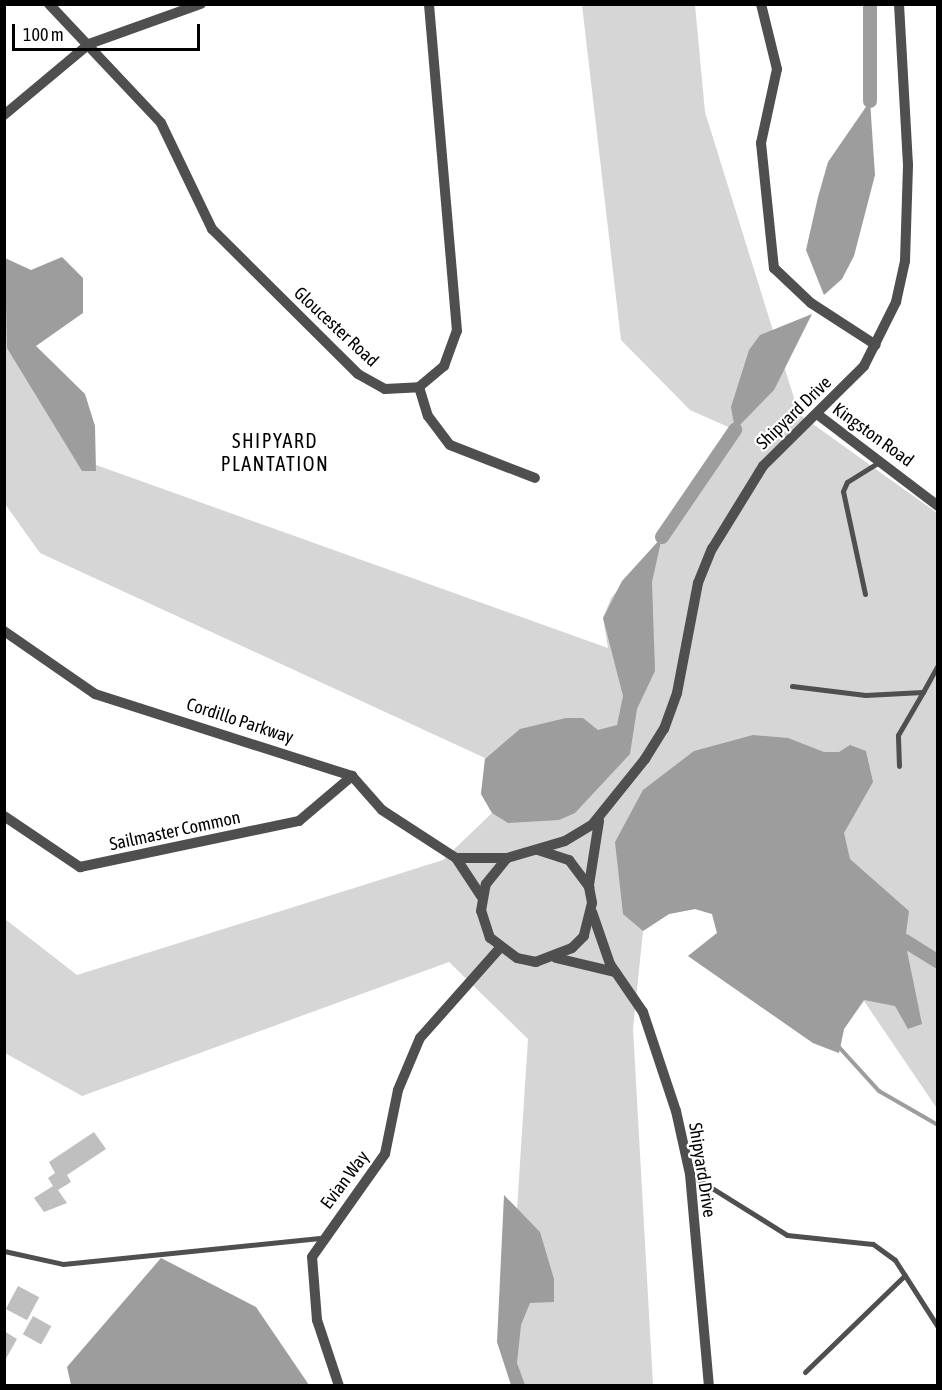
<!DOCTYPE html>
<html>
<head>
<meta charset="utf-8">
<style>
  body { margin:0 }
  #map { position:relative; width:942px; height:1390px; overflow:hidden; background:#fff; font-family:"Asap Condensed",sans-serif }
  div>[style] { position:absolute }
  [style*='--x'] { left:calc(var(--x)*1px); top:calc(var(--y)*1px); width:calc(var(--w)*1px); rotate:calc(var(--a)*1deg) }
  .green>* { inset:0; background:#d6d6d6 }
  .water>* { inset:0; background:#9d9d9d }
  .stream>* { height:4px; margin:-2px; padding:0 2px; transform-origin:2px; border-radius:2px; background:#9d9d9d }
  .canal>* { height:14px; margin:-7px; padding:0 7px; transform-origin:7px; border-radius:7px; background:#9d9d9d }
  .building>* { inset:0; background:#bfbfbf; transform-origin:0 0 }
  .service>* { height:5px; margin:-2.5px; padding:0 2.5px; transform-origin:2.5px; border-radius:2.5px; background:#4f4f4f }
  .minor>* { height:10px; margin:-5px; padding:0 5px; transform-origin:5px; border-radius:5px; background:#4f4f4f }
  span { translate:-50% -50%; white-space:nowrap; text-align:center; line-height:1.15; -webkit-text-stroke:4.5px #fff; paint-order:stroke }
  .street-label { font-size:18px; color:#000 }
  .neighbourhood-label { font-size:20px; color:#000; letter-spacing:1.5px }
  .frame { position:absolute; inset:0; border:6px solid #000; pointer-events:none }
  .scale { position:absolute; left:12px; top:24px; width:188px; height:27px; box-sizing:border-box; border:3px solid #000; border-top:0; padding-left:8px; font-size:18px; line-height:21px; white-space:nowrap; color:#000; -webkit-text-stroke:4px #fff; paint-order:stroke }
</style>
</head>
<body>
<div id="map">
  <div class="green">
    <i style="clip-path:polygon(582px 5px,695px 5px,705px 112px,799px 414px,937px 513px,938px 1110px,864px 1001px,844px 1029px,839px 1053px,813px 1043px,688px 956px,717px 933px,712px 914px,695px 909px,669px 914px,643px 931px,633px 1029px,653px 1385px,517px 1385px,507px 1364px,528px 1039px,449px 962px,82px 1096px,5px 1053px,5px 919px,77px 975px,443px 860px,492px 813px,481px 794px,485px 758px,40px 553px,5px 504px,4px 274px,27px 355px,96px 465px,608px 648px,603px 618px,611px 598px,662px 537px,735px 430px,690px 410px,621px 340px)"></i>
  </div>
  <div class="water">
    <i style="clip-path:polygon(870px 101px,875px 175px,854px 256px,842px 279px,824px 295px,806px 250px,818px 197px,828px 162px)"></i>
    <i style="clip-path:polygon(62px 257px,83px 278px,83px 313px,36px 346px,85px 394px,95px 426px,96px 471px,82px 471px,7px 348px,5px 258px,31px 270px)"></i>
    <i style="clip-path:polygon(812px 314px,774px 390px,735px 430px,731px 407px,749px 350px,760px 335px)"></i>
    <i style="clip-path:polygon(662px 537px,652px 582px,655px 671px,637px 709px,630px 754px,575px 813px,559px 820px,508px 823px,492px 813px,481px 794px,485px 759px,520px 729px,566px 718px,583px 718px,598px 730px,617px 725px,623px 696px,603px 618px,622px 581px)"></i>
    <i style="clip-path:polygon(753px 735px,788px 738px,824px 752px,839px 752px,850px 745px,866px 751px,873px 782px,844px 833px,850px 859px,909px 911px,905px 941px,922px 1024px,908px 1029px,895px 1006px,864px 1000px,844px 1029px,839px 1053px,813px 1043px,688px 956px,717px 933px,712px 914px,695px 909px,669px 914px,643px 931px,623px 914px,615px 842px,643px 790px,694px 751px)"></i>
    <i style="clip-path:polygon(504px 1195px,540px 1232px,554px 1279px,554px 1302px,530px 1303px,521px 1325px,517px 1363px,525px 1385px,511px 1385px,497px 1342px)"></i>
    <i style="clip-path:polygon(161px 1258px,256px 1307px,309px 1385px,71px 1385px,67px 1367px)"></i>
  </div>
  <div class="stream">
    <i style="--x:838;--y:1046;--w:61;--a:47.7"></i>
    <i style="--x:879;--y:1091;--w:68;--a:30"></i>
  </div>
  <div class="canal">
    <i style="--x:870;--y:101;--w:97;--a:-90"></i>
    <i style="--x:662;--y:537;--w:130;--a:-55.7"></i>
    <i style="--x:905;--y:941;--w:39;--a:32"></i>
  </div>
  <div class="building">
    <i style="clip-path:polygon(94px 1132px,106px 1149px,67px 1175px,71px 1182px,58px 1190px,67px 1203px,44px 1212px,34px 1198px,53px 1186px,48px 1178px,55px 1173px,49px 1162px)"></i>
    <i style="left:18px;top:1286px;width:24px;height:26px;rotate:28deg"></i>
    <i style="left:33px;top:1316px;width:21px;height:21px;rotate:29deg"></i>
    <i style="clip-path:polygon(4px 1331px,17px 1339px,4px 1362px)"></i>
  </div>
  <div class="service">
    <i style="--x:865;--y:594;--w:105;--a:-102.1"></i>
    <i style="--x:843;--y:491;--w:10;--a:-66"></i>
    <i style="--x:847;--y:482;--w:39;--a:-32"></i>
    <i style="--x:792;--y:686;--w:74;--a:7"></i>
    <i style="--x:865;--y:695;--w:58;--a:-3"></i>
    <i style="--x:923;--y:692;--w:31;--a:-61"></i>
    <i style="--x:899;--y:766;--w:31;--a:-92"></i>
    <i style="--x:898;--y:735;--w:50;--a:-59.8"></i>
    <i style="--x:691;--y:1175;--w:113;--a:32"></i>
    <i style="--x:787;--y:1235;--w:86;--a:6"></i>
    <i style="--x:873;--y:1244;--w:27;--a:36"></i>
    <i style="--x:895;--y:1260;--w:80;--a:57.3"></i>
    <i style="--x:4;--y:1251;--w:60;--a:12.4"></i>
    <i style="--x:63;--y:1264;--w:258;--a:-5.8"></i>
    <i style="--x:805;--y:1372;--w:139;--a:-44.1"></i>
  </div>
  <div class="minor">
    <i style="--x:49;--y:4;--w:163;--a:46.7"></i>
    <i style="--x:161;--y:123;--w:118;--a:64.3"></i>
    <i style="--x:212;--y:229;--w:206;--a:44.8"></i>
    <i style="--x:358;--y:374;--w:31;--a:29"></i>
    <i style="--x:385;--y:389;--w:34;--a:-3"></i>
    <i style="--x:419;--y:387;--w:33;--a:-40"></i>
    <i style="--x:444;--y:366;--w:37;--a:-70"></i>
    <i style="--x:457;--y:331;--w:328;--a:-94.9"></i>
    <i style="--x:761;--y:4;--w:67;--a:76.2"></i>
    <i style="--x:777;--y:69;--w:76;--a:102.2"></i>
    <i style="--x:761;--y:143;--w:126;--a:84.1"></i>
    <i style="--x:774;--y:268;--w:51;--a:43.4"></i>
    <i style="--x:811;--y:303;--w:77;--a:32.9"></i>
    <i style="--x:4;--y:115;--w:111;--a:-39.9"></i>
    <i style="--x:89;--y:44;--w:119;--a:-19.7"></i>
    <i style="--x:419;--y:387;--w:30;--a:73"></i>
    <i style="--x:428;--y:416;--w:36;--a:53"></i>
    <i style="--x:450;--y:445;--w:91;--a:21.2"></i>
    <i style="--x:817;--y:414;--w:152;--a:37.2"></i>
    <i style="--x:4;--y:631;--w:111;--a:34.7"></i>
    <i style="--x:95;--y:694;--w:270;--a:17.7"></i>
    <i style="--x:352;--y:776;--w:45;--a:48.6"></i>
    <i style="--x:382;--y:810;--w:88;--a:33"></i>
    <i style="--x:456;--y:858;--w:45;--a:56.7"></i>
    <i style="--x:4;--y:816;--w:92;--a:33.9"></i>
    <i style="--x:80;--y:867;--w:224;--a:-11.9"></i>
    <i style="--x:299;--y:821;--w:70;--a:-40.3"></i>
    <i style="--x:538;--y:850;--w:33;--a:18"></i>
    <i style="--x:569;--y:860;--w:34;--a:53"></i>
    <i style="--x:589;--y:887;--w:16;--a:79"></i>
    <i style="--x:592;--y:903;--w:34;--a:104"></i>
    <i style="--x:584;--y:936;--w:17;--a:135"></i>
    <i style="--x:572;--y:948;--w:39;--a:159"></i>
    <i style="--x:536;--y:962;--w:19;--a:-168"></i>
    <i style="--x:517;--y:958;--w:34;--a:-143"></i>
    <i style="--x:490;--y:938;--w:28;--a:-108"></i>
    <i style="--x:481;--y:911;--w:27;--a:-80"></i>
    <i style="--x:486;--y:884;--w:33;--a:-51"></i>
    <i style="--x:507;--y:858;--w:60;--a:-16.3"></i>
    <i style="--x:565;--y:841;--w:31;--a:-31"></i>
    <i style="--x:592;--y:825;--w:85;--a:-51.2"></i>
    <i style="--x:645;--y:759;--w:36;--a:-58"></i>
    <i style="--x:664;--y:729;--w:38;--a:-70"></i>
    <i style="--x:677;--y:693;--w:112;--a:-79.2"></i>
    <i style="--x:698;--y:583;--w:37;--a:-68"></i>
    <i style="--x:712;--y:549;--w:97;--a:-58.4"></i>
    <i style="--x:763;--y:466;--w:142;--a:-44.7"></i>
    <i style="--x:864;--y:366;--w:72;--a:-63.4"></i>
    <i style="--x:896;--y:302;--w:42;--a:-77.6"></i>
    <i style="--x:905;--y:261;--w:96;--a:-88.2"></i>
    <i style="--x:908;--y:165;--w:161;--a:-93.2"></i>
    <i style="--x:456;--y:858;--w:50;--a:0"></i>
    <i style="--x:589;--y:885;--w:65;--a:-81.1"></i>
    <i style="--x:592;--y:912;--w:55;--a:70.9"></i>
    <i style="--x:610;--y:964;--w:58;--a:55.5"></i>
    <i style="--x:643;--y:1012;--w:104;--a:71.6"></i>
    <i style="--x:676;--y:1111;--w:65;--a:77.5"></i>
    <i style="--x:690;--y:1174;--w:213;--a:84.9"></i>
    <i style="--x:556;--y:958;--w:61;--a:13.3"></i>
    <i style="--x:339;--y:1386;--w:70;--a:-108.4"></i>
    <i style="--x:317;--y:1320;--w:63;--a:-94.5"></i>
    <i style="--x:312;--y:1257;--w:126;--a:-54.7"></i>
    <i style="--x:385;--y:1154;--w:65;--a:-78.5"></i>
    <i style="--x:398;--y:1090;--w:56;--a:-67.1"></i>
    <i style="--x:420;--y:1038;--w:120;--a:-48.4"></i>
  </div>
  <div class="street-label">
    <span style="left:336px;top:327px;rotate:43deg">Gloucester Road</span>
    <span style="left:794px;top:413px;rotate:-44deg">Shipyard Drive</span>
    <span style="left:873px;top:435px;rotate:36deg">Kingston Road</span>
    <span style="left:240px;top:721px;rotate:18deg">Cordillo Parkway</span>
    <span style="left:175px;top:831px;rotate:-12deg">Sailmaster Common</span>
    <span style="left:702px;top:1170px;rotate:81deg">Shipyard Drive</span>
    <span style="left:345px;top:1180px;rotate:-53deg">Evian Way</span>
  </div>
  <div class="neighbourhood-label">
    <span style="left:275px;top:452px">SHIPYARD<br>PLANTATION</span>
  </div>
  <div class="frame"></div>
  <div class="scale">100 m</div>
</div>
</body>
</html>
